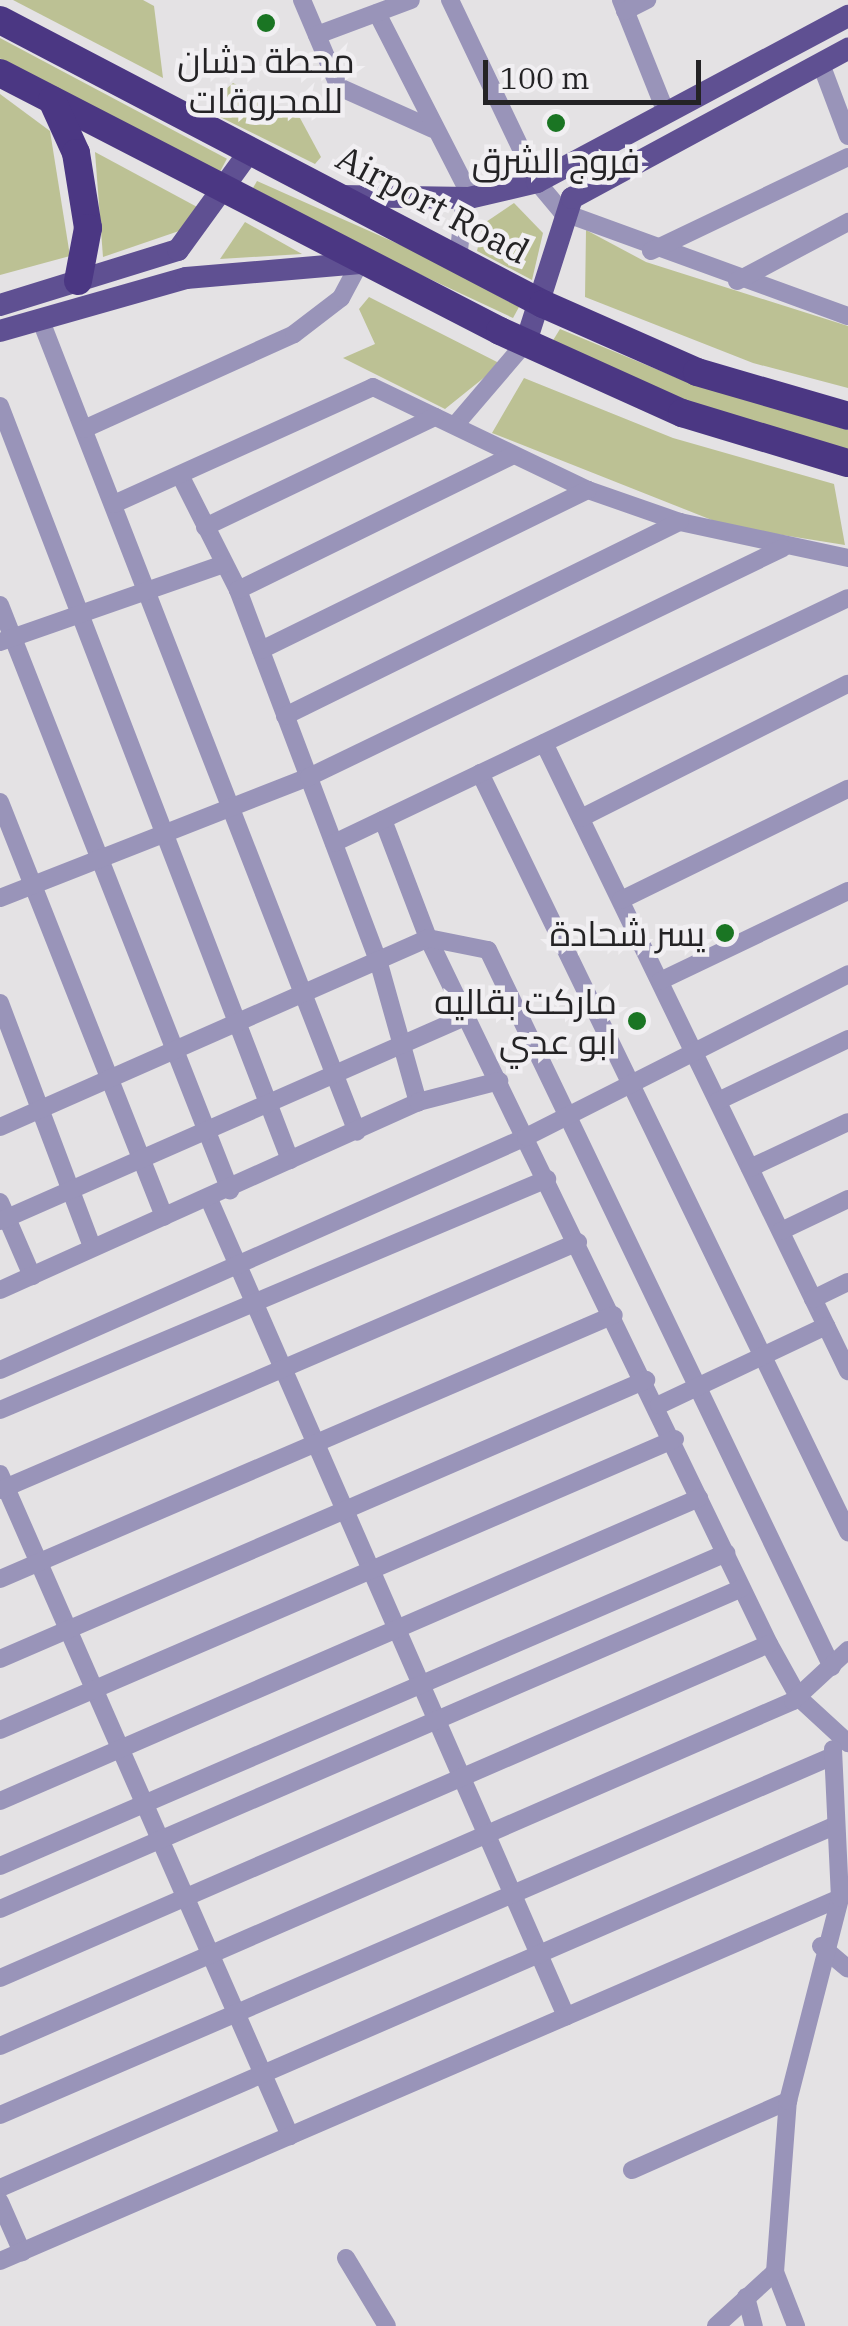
<!DOCTYPE html>
<html>
<head>
<meta charset="utf-8">
<style>
  body { margin:0 }
  #map { position:relative; width:848px; height:2326px; overflow:hidden; background:#e4e2e4; font-family:"IBM Plex Serif",Cairo,serif }
  div>[style] { position:absolute }
  [style*='--x'] { left:calc(var(--x)*1px); top:calc(var(--y)*1px); width:calc(var(--w)*1px); rotate:calc(var(--a)*1deg) }
  .green>* { inset:0; background:#bcc194; transform-origin:0 0 }
  .minor>* { height:18px; margin:-9px; padding:0 9px; transform-origin:9px; border-radius:9px; background:#9994b9 }
  .major>* { height:22px; margin:-11px; padding:0 11px; transform-origin:11px; border-radius:11px; background:#5f5092 }
  .highway>* { height:28px; margin:-14px; padding:0 14px; transform-origin:14px; border-radius:14px; background:#4b3783 }
  .dots>* { width:28px; height:28px; translate:-50% -50%; box-sizing:border-box; border:5px solid #f1eff2; border-radius:50% }
  span { translate:-50% -50%; white-space:nowrap; text-align:center; line-height:1.15; -webkit-text-stroke:9px #f1eff2; paint-order:stroke }
  .poi-label { font-size:35px; color:#242325 }
  .right { translate:-100% -50%; text-align:right }
  .street-label { font-size:35px; color:#242325 }
  .scale { position:absolute; left:483px; top:60px; width:218px; height:45px; box-sizing:border-box; border:5px solid #242325; border-top:0; padding-left:12px; font-size:30px; line-height:35px; white-space:nowrap; color:#242325; -webkit-text-stroke:8px #f1eff2; paint-order:stroke }
</style>
</head>
<body>
<div id="map">
  <div class="green">
    <i style="clip-path:polygon(13px 0,143px 0,154px 6px,163px 78px)"></i>
    <i style="left:0;top:38px;width:257px;height:18px;rotate:28deg"></i>
    <i style="clip-path:polygon(233px 83px,300px 118px,321px 157px,315px 164px,218px 116px,217px 97px)"></i>
    <i style="clip-path:polygon(0 94px,50px 131px,70px 256px,0 275px)"></i>
    <i style="clip-path:polygon(95px 152px,199px 208px,179px 231px,103px 257px)"></i>
    <i style="clip-path:polygon(257px 181px,421px 254px,519px 307px,513px 318px,353px 243px,253px 188px)"></i>
    <i style="clip-path:polygon(514px 203px,543px 233px,532px 280px,477px 251px,483px 224px)"></i>
    <i style="clip-path:polygon(245px 222px,302px 254px,220px 259px)"></i>
    <i style="clip-path:polygon(586px 230px,646px 262px,848px 326px,848px 388px,753px 363px,585px 297px)"></i>
    <i style="clip-path:polygon(369px 297px,501px 364px,445px 409px,343px 358px,375px 344px,359px 309px)"></i>
    <i style="clip-path:polygon(560px 329px,692px 384px,848px 430px,848px 450px,685px 401px,552px 342px)"></i>
    <i style="clip-path:polygon(524px 378px,673px 438px,834px 484px,845px 545px,727px 526px,492px 433px)"></i>
  </div>
  <div class="minor">
    <i style="--x:302;--y:0;--w:95;--a:67"></i>
    <i style="--x:339;--y:87;--w:103;--a:24.1"></i>
    <i style="--x:450;--y:0;--w:202;--a:64.5"></i>
    <i style="--x:537;--y:182;--w:39;--a:50"></i>
    <i style="--x:562;--y:212;--w:304;--a:20"></i>
    <i style="--x:621;--y:0;--w:118;--a:68.2"></i>
    <i style="--x:625;--y:11;--w:25;--a:-27"></i>
    <i style="--x:377;--y:13;--w:195;--a:62.9"></i>
    <i style="--x:466;--y:187;--w:72;--a:96.3"></i>
    <i style="--x:317;--y:35;--w:100;--a:-20.4"></i>
    <i style="--x:821;--y:64;--w:77;--a:69.4"></i>
    <i style="--x:651;--y:251;--w:218;--a:-25.5"></i>
    <i style="--x:737;--y:281;--w:126;--a:-28"></i>
    <i style="--x:41;--y:321;--w:870;--a:68.71"></i>
    <i style="--x:0;--y:406;--w:808;--a:68.96"></i>
    <i style="--x:456;--y:424;--w:108;--a:-49.5"></i>
    <i style="--x:84;--y:429;--w:230;--a:-24.3"></i>
    <i style="--x:294;--y:334;--w:59;--a:-37.5"></i>
    <i style="--x:341;--y:298;--w:40;--a:-62"></i>
    <i style="--x:180;--y:475;--w:129;--a:63.2"></i>
    <i style="--x:238;--y:590;--w:396;--a:69.3"></i>
    <i style="--x:378;--y:960;--w:148;--a:74.3"></i>
    <i style="--x:114;--y:504;--w:284;--a:-24.3"></i>
    <i style="--x:373;--y:387;--w:238;--a:25.6"></i>
    <i style="--x:588;--y:490;--w:97;--a:19.2"></i>
    <i style="--x:680;--y:522;--w:172;--a:12.1"></i>
    <i style="--x:205;--y:527;--w:255;--a:-25.6"></i>
    <i style="--x:238;--y:590;--w:306;--a:-26.1"></i>
    <i style="--x:0;--y:605;--w:629;--a:68.54"></i>
    <i style="--x:0;--y:642;--w:237;--a:-19.2"></i>
    <i style="--x:261;--y:650;--w:364;--a:-26.1"></i>
    <i style="--x:285;--y:716;--w:440;--a:-26.2"></i>
    <i style="--x:544;--y:743;--w:698;--a:64.17"></i>
    <i style="--x:480;--y:773;--w:844;--a:64.13"></i>
    <i style="--x:0;--y:802;--w:446;--a:68.4"></i>
    <i style="--x:581;--y:818;--w:299;--a:-26.7"></i>
    <i style="--x:383;--y:820;--w:126;--a:69.1"></i>
    <i style="--x:428;--y:938;--w:784;--a:64.22"></i>
    <i style="--x:769;--y:1644;--w:62;--a:60.9"></i>
    <i style="--x:799;--y:1698;--w:67;--a:42.6"></i>
    <i style="--x:334;--y:843;--w:569;--a:-25.48"></i>
    <i style="--x:0;--y:898;--w:332;--a:-21.4"></i>
    <i style="--x:309;--y:777;--w:526;--a:-25.79"></i>
    <i style="--x:621;--y:900;--w:253;--a:-26.1"></i>
    <i style="--x:660;--y:981;--w:208;--a:-25.6"></i>
    <i style="--x:0;--y:1003;--w:260;--a:69.3"></i>
    <i style="--x:718;--y:1101;--w:144;--a:-25.5"></i>
    <i style="--x:0;--y:1127;--w:468;--a:-23.8"></i>
    <i style="--x:428;--y:938;--w:61;--a:11.3"></i>
    <i style="--x:488;--y:950;--w:795;--a:64.37"></i>
    <i style="--x:750;--y:1168;--w:108;--a:-25.1"></i>
    <i style="--x:209;--y:1199;--w:892;--a:66.4"></i>
    <i style="--x:0;--y:1202;--w:81;--a:66.6"></i>
    <i style="--x:0;--y:1221;--w:510;--a:-23.7"></i>
    <i style="--x:781;--y:1231;--w:74;--a:-25.5"></i>
    <i style="--x:0;--y:1290;--w:458;--a:-24.2"></i>
    <i style="--x:418;--y:1102;--w:84;--a:-14.5"></i>
    <i style="--x:813;--y:1299;--w:39;--a:-26"></i>
    <i style="--x:0;--y:1370;--w:575;--a:-23.89"></i>
    <i style="--x:526;--y:1137;--w:361;--a:-26.8"></i>
    <i style="--x:659;--y:1405;--w:185;--a:-25.3"></i>
    <i style="--x:0;--y:1410;--w:594;--a:-22.89"></i>
    <i style="--x:0;--y:1474;--w:723;--a:66.34"></i>
    <i style="--x:0;--y:1490;--w:629;--a:-23.22"></i>
    <i style="--x:0;--y:1579;--w:668;--a:-23.27"></i>
    <i style="--x:0;--y:1659;--w:704;--a:-23.36"></i>
    <i style="--x:0;--y:1730;--w:735;--a:-23.32"></i>
    <i style="--x:0;--y:1801;--w:762;--a:-23.44"></i>
    <i style="--x:0;--y:1866;--w:791;--a:-23.32"></i>
    <i style="--x:0;--y:1909;--w:808;--a:-23.39"></i>
    <i style="--x:821;--y:1946;--w:35;--a:40"></i>
    <i style="--x:0;--y:1978;--w:838;--a:-23.48"></i>
    <i style="--x:0;--y:2046;--w:865;--a:-23.51"></i>
    <i style="--x:793;--y:1701;--w:75;--a:-42.8"></i>
    <i style="--x:0;--y:2115;--w:907;--a:-23.31"></i>
    <i style="--x:632;--y:2170;--w:171;--a:-23.9"></i>
    <i style="--x:0;--y:2188;--w:909;--a:-23.46"></i>
    <i style="--x:0;--y:2202;--w:55;--a:66.3"></i>
    <i style="--x:346;--y:2258;--w:79;--a:58.9"></i>
    <i style="--x:0;--y:2261;--w:915;--a:-23.37"></i>
    <i style="--x:775;--y:2272;--w:58;--a:68.7"></i>
    <i style="--x:746;--y:2297;--w:30;--a:75"></i>
    <i style="--x:716;--y:2326;--w:80;--a:-42.5"></i>
    <i style="--x:775;--y:2272;--w:171;--a:-85.7"></i>
    <i style="--x:788;--y:2101;--w:210;--a:-75.6"></i>
    <i style="--x:840;--y:1898;--w:149;--a:-92.7"></i>
  </div>
  <div class="major">
    <i style="--x:340;--y:196;--w:129;--a:0.9"></i>
    <i style="--x:469;--y:198;--w:70;--a:-13.2"></i>
    <i style="--x:537;--y:182;--w:353;--a:-28.1"></i>
    <i style="--x:0;--y:305;--w:186;--a:-17.2"></i>
    <i style="--x:178;--y:250;--w:122;--a:-54"></i>
    <i style="--x:0;--y:331;--w:193;--a:-15.9"></i>
    <i style="--x:186;--y:278;--w:175;--a:-4.9"></i>
    <i style="--x:526;--y:342;--w:151;--a:-72.3"></i>
    <i style="--x:572;--y:198;--w:314;--a:-28.4"></i>
  </div>
  <div class="highway">
    <i style="--x:0;--y:20;--w:613;--a:27.61"></i>
    <i style="--x:543;--y:304;--w:168;--a:23.8"></i>
    <i style="--x:697;--y:372;--w:157;--a:16.2"></i>
    <i style="--x:0;--y:73;--w:563;--a:27.29"></i>
    <i style="--x:500;--y:331;--w:200;--a:24.3"></i>
    <i style="--x:682;--y:413;--w:173;--a:16.8"></i>
    <i style="--x:52;--y:100;--w:58;--a:65.6"></i>
    <i style="--x:76;--y:153;--w:76;--a:80.9"></i>
    <i style="--x:88;--y:228;--w:54;--a:100.7"></i>
  </div>
  <div class="dots">
    <i style="left:266px;top:23px;background:#1a7523"></i>
    <i style="left:556px;top:123px;background:#1a7523"></i>
    <i style="left:725px;top:933px;background:#1a7523"></i>
    <i style="left:637px;top:1021px;background:#1a7523"></i>
  </div>
  <div class="poi-label">
    <span style="left:266px;top:80px">محطة دشان<br>للمحروقات</span>
    <span style="left:556px;top:160px">فروج الشرق</span>
    <span class="right" style="left:705px;top:933px">يسر شحادة</span>
    <span class="right" style="left:617px;top:1021px">ماركت بقاليه<br>ابو عدي</span>
  </div>
  <div class="street-label">
    <span style="left:433px;top:204px;rotate:28deg">Airport Road</span>
  </div>
  <div class="scale">100 m</div>
</div>
</body>
</html>
